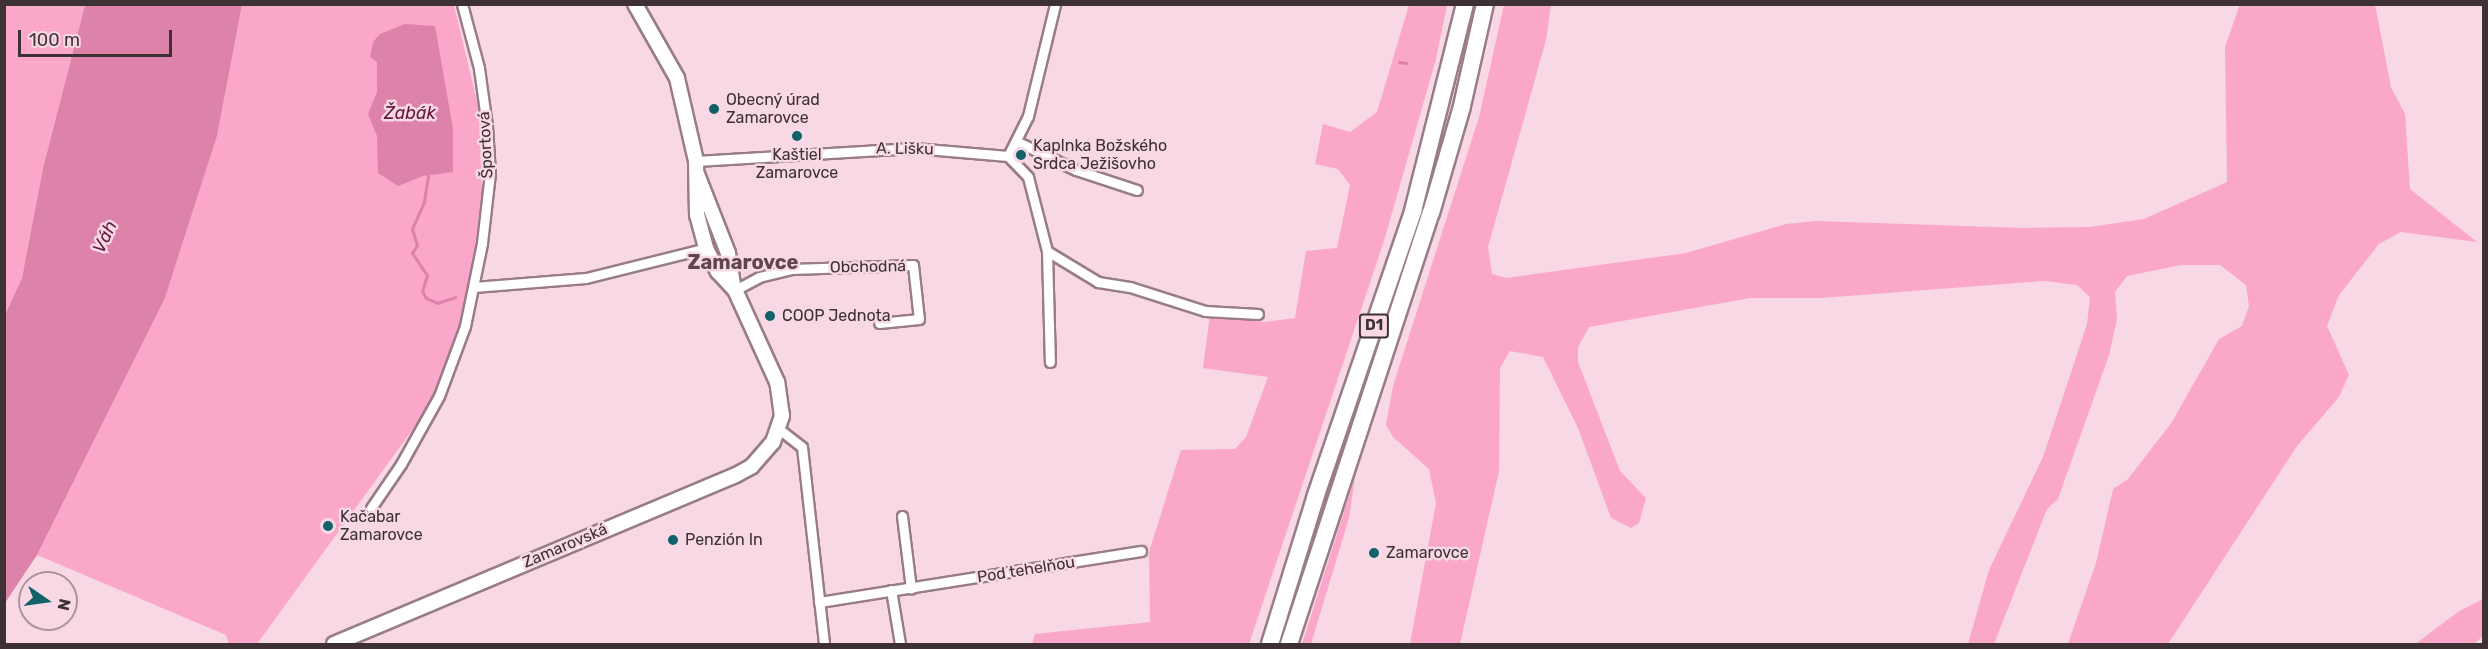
<!DOCTYPE html>
<html>
<head>
<meta charset="utf-8">
<style>
  body { margin:0 }
  #map { position:relative; width:2488px; height:649px; overflow:hidden; background:#f7d8e4; font-family:Rubik,sans-serif }
  div>[style] { position:absolute }
  [style*='--x'] { left:calc(var(--x)*1px); top:calc(var(--y)*1px); width:calc(var(--w)*1px); rotate:calc(var(--a)*1deg) }
  .green>* { inset:0; background:#faa7c9 }
  .water>* { inset:0; background:#dd82a9 }
  .stream>* { height:3px; margin:-1.5px; padding:0 1.5px; transform-origin:1.5px; border-radius:1.5px; background:#dd82a9 }
  .roads { filter:drop-shadow(2px 0 #987c87) drop-shadow(-2px 0 #987c87) drop-shadow(0 2px #987c87) drop-shadow(0 -2px #987c87) }
  .street>* { height:9px; margin:-4.5px; padding:0 4.5px; transform-origin:4.5px; border-radius:4.5px; background:#fff }
  .secondary>* { height:14px; margin:-7px; padding:0 7px; transform-origin:7px; border-radius:7px; background:#fff }
  .highway>* { height:16px; margin:-8px; padding:0 8px; transform-origin:8px; border-radius:8px; background:#fff }
  .dots>* { width:16px; height:16px; translate:-50% -50%; box-sizing:border-box; border:3px solid #f7d8e4; border-radius:50% }
  span { translate:-50% -50%; white-space:nowrap; text-align:center; line-height:1.15; -webkit-text-stroke:5px #f7d8e4; paint-order:stroke }
  .shield-label span { padding:2px 4px; background:#f7d8e4; border:2px solid; border-radius:4px; -webkit-text-stroke-width:0 }
  .shield-label { font-size:15px; color:#3e3136; font-weight:700 }
  .poi-label { font-size:16px; color:#3e3136 }
  .left { translate:0 -50%; text-align:left }
  .street-label { font-size:16px; color:#3e3136 }
  .water-label { font-size:18px; color:#681741; font-style:italic }
  .quarter-label { font-size:20px; color:#5e454f; font-weight:700 }
  .frame { position:absolute; inset:0; border:6px solid #3e3136; pointer-events:none }
  .north { position:absolute; left:18px; top:571px; width:60px; height:60px; box-sizing:border-box; background:#f7d8e4; border:2px solid #ad959e; border-radius:50%; rotate:103deg; font-size:16px; font-weight:700; line-height:24px; text-align:center; color:#3e3136 }
  .north::after { content:''; display:block; margin:auto; width:21px; height:27px; background:#116168; clip-path:polygon(50% 0,100% 100%,50% 72%,0 100%) }
  .scale { position:absolute; left:18px; top:30px; width:154px; height:27px; box-sizing:border-box; border:3px solid #3e3136; border-top:0; padding-left:8px; font-size:18px; line-height:21px; white-space:nowrap; color:#3e3136; -webkit-text-stroke:4px #f7d8e4; paint-order:stroke }
</style>
</head>
<body>
<div id="map">
  <div class="green">
    <i style="clip-path:polygon(2240px 4px,2375px 5px,2391px 87px,2405px 114px,2410px 189px,2477px 242px,2401px 232px,2379px 244px,2339px 295px,2327px 326px,2349px 375px,2339px 397px,2297px 446px,2168px 644px,2068px 644px,2096px 563px,2113px 489px,2128px 479px,2172px 422px,2219px 339px,2242px 326px,2249px 306px,2246px 285px,2220px 265px,2181px 265px,2127px 276px,2115px 292px,2117px 319px,2109px 355px,2058px 499px,2047px 509px,1994px 644px,1968px 644px,1989px 570px,2043px 457px,2087px 324px,2090px 297px,2077px 285px,2044px 281px,1821px 298px,1750px 298px,1589px 327px,1578px 347px,1578px 362px,1620px 471px,1646px 498px,1639px 523px,1631px 528px,1611px 518px,1578px 428px,1543px 357px,1510px 351px,1500px 368px,1499px 471px,1460px 644px,1410px 644px,1436px 503px,1429px 469px,1393px 437px,1386px 425px,1393px 386px,1479px 117px,1504px 5px,1551px 5px,1546px 40px,1488px 247px,1492px 274px,1506px 278px,1686px 253px,1786px 224px,1817px 221px,2023px 228px,2089px 227px,2144px 219px,2227px 182px,2225px 47px)"></i>
    <i style="clip-path:polygon(4px 5px,85px 5px,43px 168px,22px 278px,5px 315px)"></i>
    <i style="clip-path:polygon(242px 5px,454px 5px,479px 110px,482px 190px,467px 315px,431px 404px,257px 644px,229px 644px,226px 635px,37px 555px,165px 298px,217px 136px)"></i>
    <i style="clip-path:polygon(1409px 5px,1447px 5px,1436px 59px,1384px 241px,1249px 644px,1032px 644px,1035px 634px,1150px 622px,1149px 552px,1181px 450px,1235px 449px,1246px 437px,1268px 377px,1203px 368px,1210px 314px,1263px 322px,1295px 318px,1306px 251px,1337px 248px,1350px 185px,1338px 169px,1315px 164px,1323px 124px,1350px 132px,1377px 112px)"></i>
    <i style="clip-path:polygon(1355px 477px,1349px 518px,1311px 644px,1302px 644px)"></i>
    <i style="clip-path:polygon(2483px 599px,2483px 636px,2474px 644px,2415px 644px,2458px 612px)"></i>
  </div>
  <div class="water">
    <i style="clip-path:polygon(85px 5px,242px 5px,217px 136px,165px 298px,37px 555px,5px 603px,5px 315px,22px 278px,43px 168px)"></i>
    <i style="clip-path:polygon(405px 24px,435px 26px,453px 129px,453px 172px,423px 176px,398px 186px,378px 173px,377px 136px,368px 114px,377px 92px,377px 62px,370px 57px,373px 42px,380px 34px)"></i>
  </div>
  <div class="stream">
    <i style="--x:1399;--y:62;--w:7;--a:8"></i>
    <i style="--x:428;--y:176;--w:26;--a:99"></i>
    <i style="--x:424;--y:202;--w:30;--a:114"></i>
    <i style="--x:412;--y:229;--w:17;--a:73"></i>
    <i style="--x:417;--y:245;--w:9;--a:122"></i>
    <i style="--x:412;--y:253;--w:27;--a:56"></i>
    <i style="--x:427;--y:275;--w:17;--a:107"></i>
    <i style="--x:422;--y:291;--w:8;--a:60"></i>
    <i style="--x:426;--y:298;--w:12;--a:24"></i>
    <i style="--x:437;--y:303;--w:19;--a:-18"></i>
  </div>
  <div class="roads">
    <div class="street">
      <i style="--x:1018;--y:142;--w:64;--a:25.8"></i>
      <i style="--x:1076;--y:170;--w:64;--a:18.2"></i>
      <i style="--x:1008;--y:156;--w:45;--a:-63.4"></i>
      <i style="--x:1028;--y:116;--w:115;--a:-76.4"></i>
      <i style="--x:696;--y:161;--w:218;--a:-3.4"></i>
      <i style="--x:914;--y:148;--w:94;--a:4.9"></i>
      <i style="--x:1008;--y:156;--w:29;--a:46"></i>
      <i style="--x:1028;--y:177;--w:76;--a:75.6"></i>
      <i style="--x:1047;--y:251;--w:111;--a:88.5"></i>
      <i style="--x:1047;--y:251;--w:60;--a:31.3"></i>
      <i style="--x:1098;--y:282;--w:32;--a:9"></i>
      <i style="--x:1130;--y:287;--w:79;--a:17.7"></i>
      <i style="--x:1205;--y:311;--w:53;--a:3.2"></i>
      <i style="--x:474;--y:287;--w:112;--a:-4.6"></i>
      <i style="--x:586;--y:278;--w:124;--a:-14"></i>
      <i style="--x:735;--y:290;--w:27;--a:-28"></i>
      <i style="--x:759;--y:277;--w:33;--a:-14"></i>
      <i style="--x:791;--y:269;--w:122;--a:-1.9"></i>
      <i style="--x:913;--y:265;--w:54;--a:83.7"></i>
      <i style="--x:919;--y:319;--w:40;--a:174.3"></i>
      <i style="--x:779;--y:429;--w:29;--a:38"></i>
      <i style="--x:802;--y:447;--w:198;--a:83.6"></i>
      <i style="--x:371;--y:508;--w:53;--a:-55.7"></i>
      <i style="--x:401;--y:464;--w:78;--a:-60.8"></i>
      <i style="--x:439;--y:396;--w:75;--a:-69.6"></i>
      <i style="--x:465;--y:326;--w:85;--a:-78.4"></i>
      <i style="--x:482;--y:243;--w:70;--a:-83.5"></i>
      <i style="--x:490;--y:173;--w:47;--a:-93.7"></i>
      <i style="--x:487;--y:126;--w:59;--a:-97.9"></i>
      <i style="--x:479;--y:68;--w:66;--a:-104.9"></i>
      <i style="--x:902;--y:516;--w:73;--a:82.9"></i>
      <i style="--x:891;--y:590;--w:55;--a:80.5"></i>
      <i style="--x:819;--y:602;--w:326;--a:-9"></i>
    </div>
    <div class="secondary">
      <i style="--x:697;--y:174;--w:85;--a:68.6"></i>
      <i style="--x:728;--y:253;--w:36;--a:81"></i>
      <i style="--x:334;--y:644;--w:436;--a:-22.8"></i>
      <i style="--x:736;--y:475;--w:18;--a:-29"></i>
      <i style="--x:752;--y:466;--w:32;--a:-49"></i>
      <i style="--x:773;--y:442;--w:28;--a:-71"></i>
      <i style="--x:782;--y:416;--w:34;--a:-98"></i>
      <i style="--x:777;--y:382;--w:101;--a:-114.5"></i>
      <i style="--x:735;--y:290;--w:25;--a:-133"></i>
      <i style="--x:718;--y:272;--w:27;--a:-117"></i>
      <i style="--x:706;--y:248;--w:34;--a:-105"></i>
      <i style="--x:697;--y:215;--w:54;--a:-91.1"></i>
      <i style="--x:696;--y:161;--w:85;--a:-102.9"></i>
      <i style="--x:677;--y:78;--w:85;--a:-119.6"></i>
    </div>
    <div class="highway">
      <i style="--x:1270;--y:644;--w:156;--a:-72.8"></i>
      <i style="--x:1316;--y:495;--w:300;--a:-71.1"></i>
      <i style="--x:1413;--y:211;--w:213;--a:-75.9"></i>
      <i style="--x:1289;--y:644;--w:454;--a:-71.8"></i>
      <i style="--x:1431;--y:213;--w:111;--a:-73.8"></i>
      <i style="--x:1462;--y:106;--w:105;--a:-77.3"></i>
    </div>
  </div>
  <div class="dots">
    <i style="left:714px;top:109px;background:#116168"></i>
    <i style="left:797px;top:136px;background:#116168"></i>
    <i style="left:1021px;top:155px;background:#116168"></i>
    <i style="left:770px;top:316px;background:#116168"></i>
    <i style="left:328px;top:526px;background:#116168"></i>
    <i style="left:673px;top:540px;background:#116168"></i>
    <i style="left:1374px;top:553px;background:#116168"></i>
  </div>
  <div class="shield-label">
    <span style="left:1374px;top:326px">D1</span>
  </div>
  <div class="poi-label">
    <span class="left" style="left:726px;top:109px">Obecný úrad<br>Zamarovce</span>
    <span class="left" style="left:1033px;top:155px">Kaplnka Božského<br>Srdca Ježišovho</span>
    <span style="left:797px;top:164px">Kaštiel<br>Zamarovce</span>
    <span class="left" style="left:782px;top:316px">COOP Jednota</span>
    <span class="left" style="left:340px;top:526px">Kačabar<br>Zamarovce</span>
    <span class="left" style="left:685px;top:540px">Penzión In</span>
    <span class="left" style="left:1386px;top:553px">Zamarovce</span>
  </div>
  <div class="street-label">
    <span style="left:486px;top:145px;rotate:-93deg">Športová</span>
    <span style="left:905px;top:149px;rotate:1deg">A. Lišku</span>
    <span style="left:868px;top:267px;rotate:-1deg">Obchodná</span>
    <span style="left:565px;top:546px;rotate:-23deg">Zamarovská</span>
    <span style="left:1026px;top:570px;rotate:-9deg">Pod tehelňou</span>
  </div>
  <div class="water-label">
    <span style="left:410px;top:113px">Žabák</span>
    <span style="left:105px;top:237px;rotate:-65deg">Váh</span>
  </div>
  <div class="quarter-label">
    <span style="left:743px;top:262px">Zamarovce</span>
  </div>
  <div class="frame"></div>
  <div class="north">N</div>
  <div class="scale">100 m</div>
</div>
</body>
</html>
